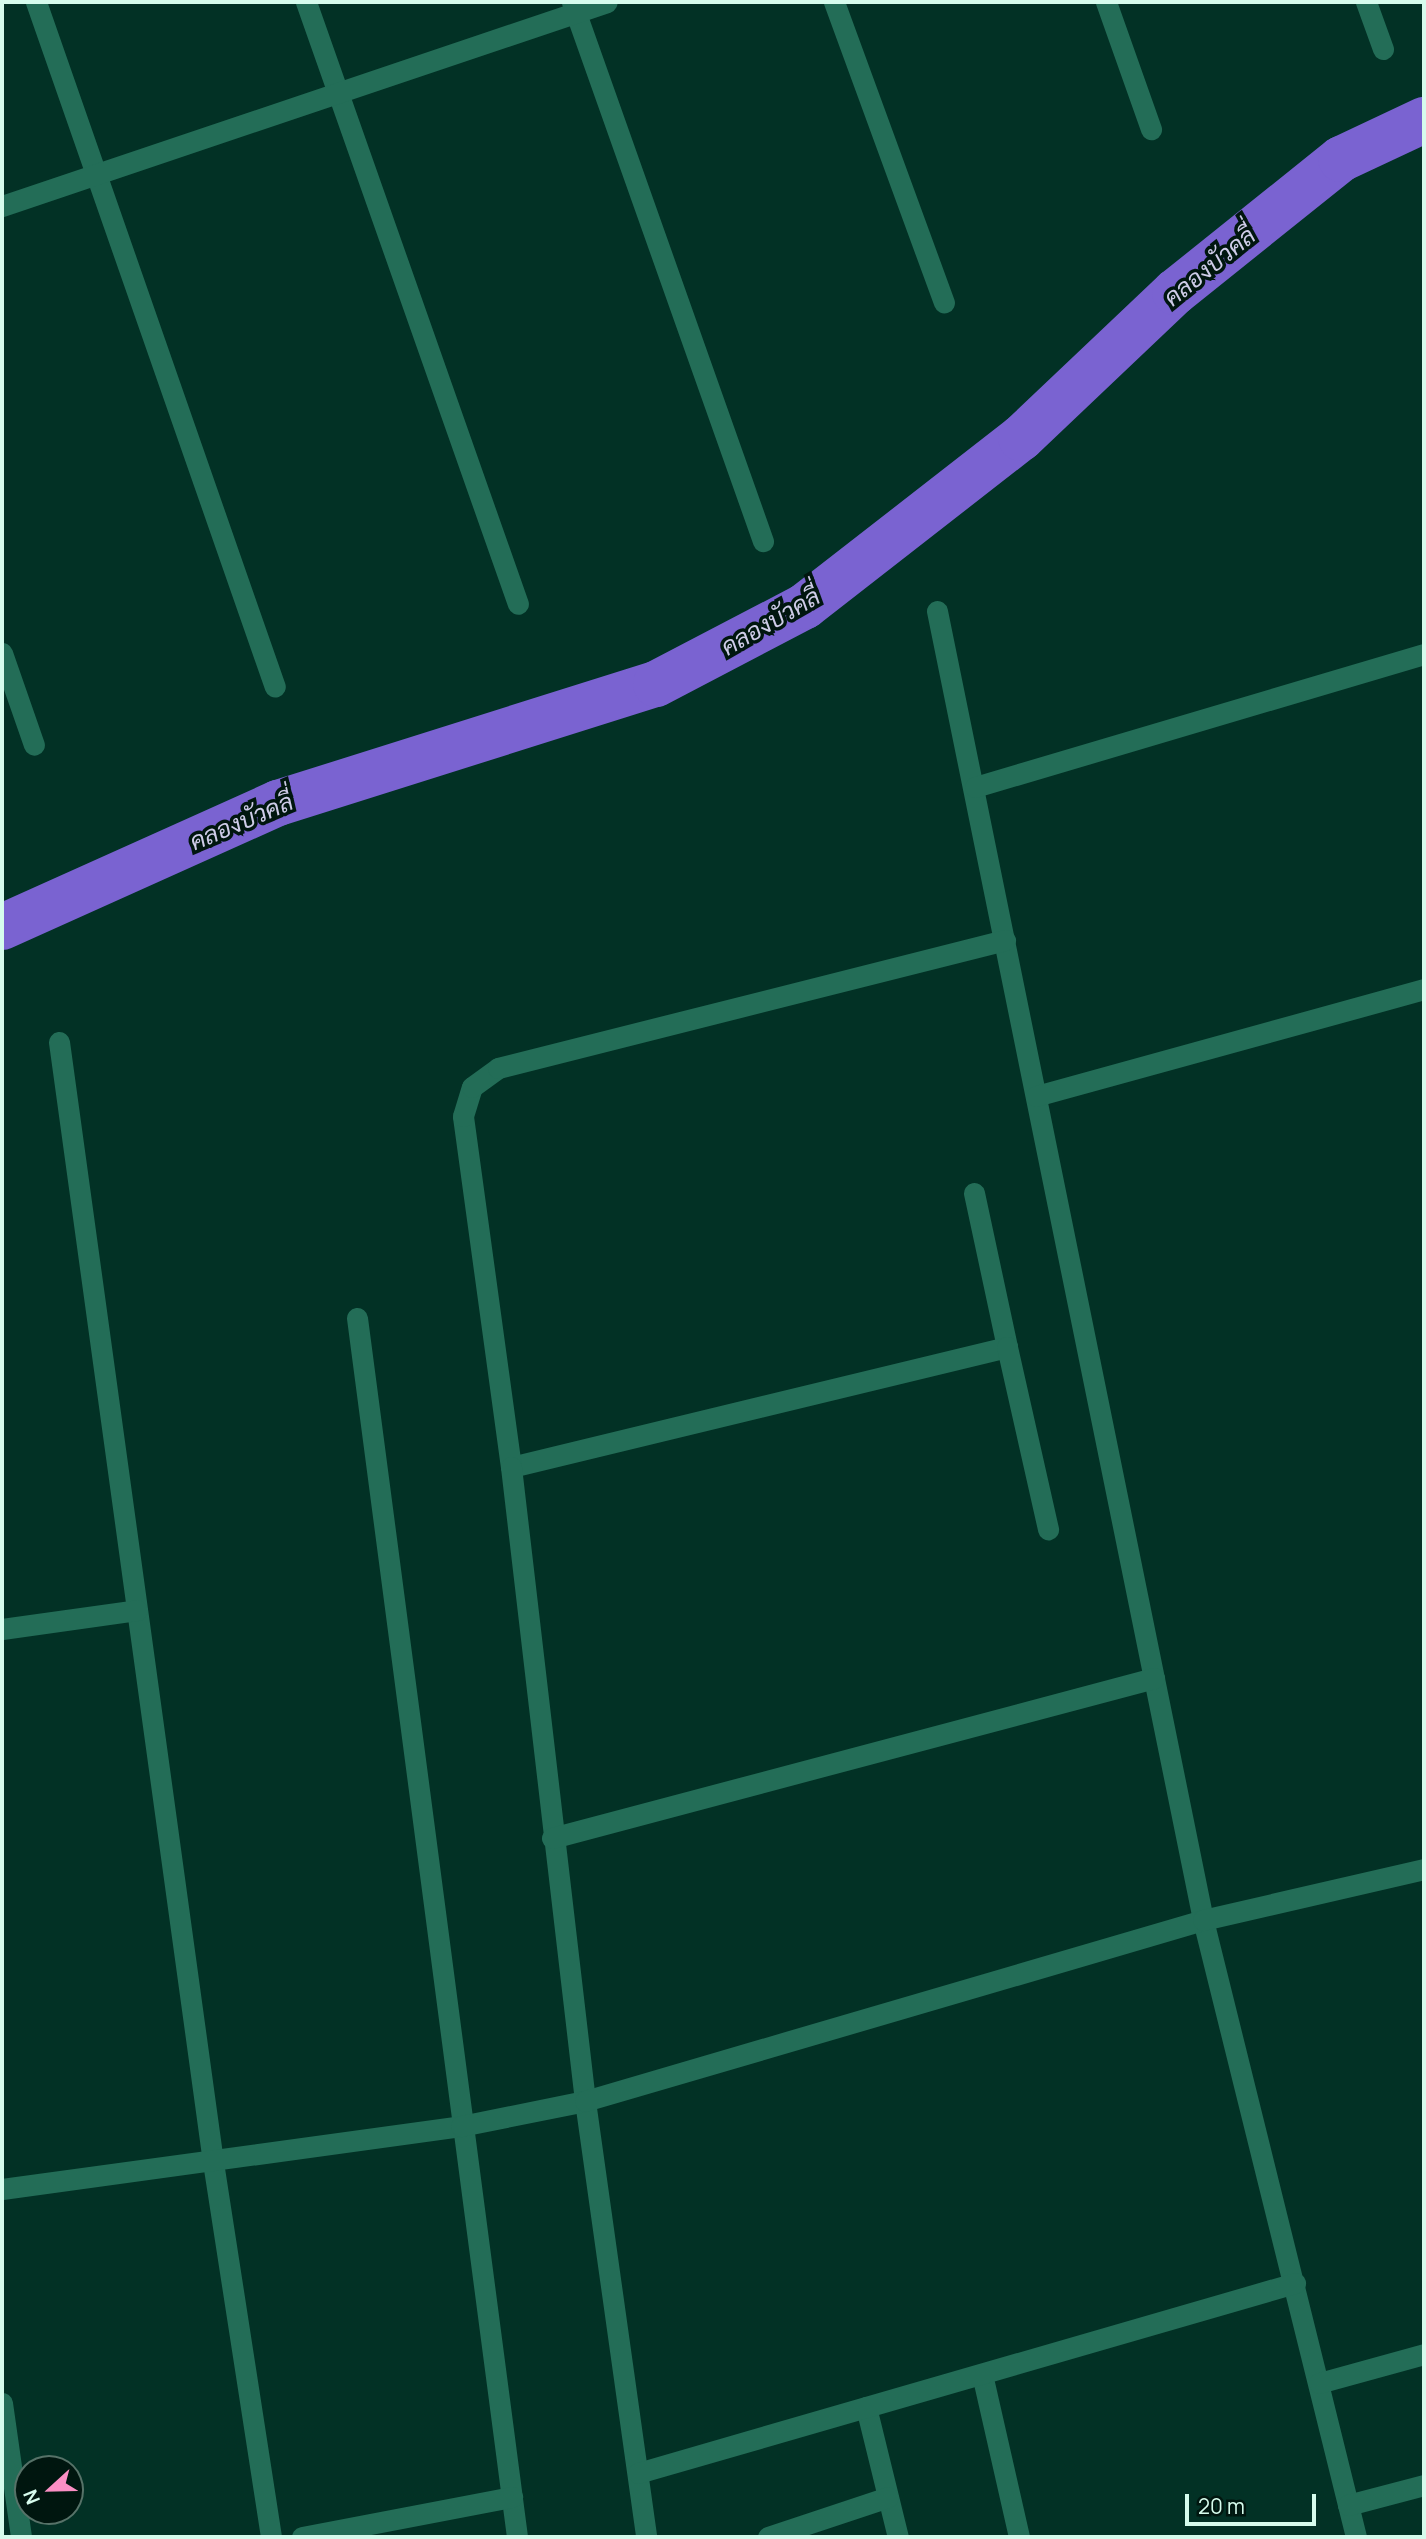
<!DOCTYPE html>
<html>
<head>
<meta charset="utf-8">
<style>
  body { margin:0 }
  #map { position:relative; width:1426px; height:2539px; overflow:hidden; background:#023125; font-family:Manrope,Sarabun,sans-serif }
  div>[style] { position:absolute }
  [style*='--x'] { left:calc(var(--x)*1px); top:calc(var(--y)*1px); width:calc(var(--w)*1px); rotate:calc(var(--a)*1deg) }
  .canal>* { height:46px; margin:-23px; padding:0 23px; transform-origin:23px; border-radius:23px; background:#7a63d1 }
  .minor>* { height:21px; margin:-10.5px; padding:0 10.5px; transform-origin:10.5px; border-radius:10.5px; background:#236d57 }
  span { translate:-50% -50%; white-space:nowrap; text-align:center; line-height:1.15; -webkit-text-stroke:7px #00160f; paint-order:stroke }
  .water-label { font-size:24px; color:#cecce8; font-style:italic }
  .frame { position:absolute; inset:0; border:4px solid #d6fced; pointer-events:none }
  .north { position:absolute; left:14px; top:2455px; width:70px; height:70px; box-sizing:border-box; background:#00160f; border:2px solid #567268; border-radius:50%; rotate:248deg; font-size:19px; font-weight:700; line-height:28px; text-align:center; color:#d6fced }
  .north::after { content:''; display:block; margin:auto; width:24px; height:32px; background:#fb8fc4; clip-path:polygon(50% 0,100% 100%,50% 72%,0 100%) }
  .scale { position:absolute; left:1185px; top:2494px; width:131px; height:32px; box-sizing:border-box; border:4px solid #d6fced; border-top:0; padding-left:9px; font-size:21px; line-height:24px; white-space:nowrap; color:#d6fced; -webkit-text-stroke:5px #00160f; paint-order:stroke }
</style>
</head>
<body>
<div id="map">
  <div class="canal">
    <i style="--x:2;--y:927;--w:303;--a:-24.2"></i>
    <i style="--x:278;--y:803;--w:396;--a:-17.5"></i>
    <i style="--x:656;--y:684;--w:168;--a:-27.6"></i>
    <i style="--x:805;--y:606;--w:274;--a:-37.9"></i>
    <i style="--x:1021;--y:438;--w:212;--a:-43.5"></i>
    <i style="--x:1175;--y:292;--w:213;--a:-38.7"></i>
    <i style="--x:1341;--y:159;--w:92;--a:-25.2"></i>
  </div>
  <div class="minor">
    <i style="--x:36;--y:2;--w:725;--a:70.77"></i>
    <i style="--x:306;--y:2;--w:638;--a:70.6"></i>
    <i style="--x:572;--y:2;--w:572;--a:70.49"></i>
    <i style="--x:834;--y:2;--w:320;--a:69.9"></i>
    <i style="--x:1106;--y:2;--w:135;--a:70.5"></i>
    <i style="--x:1366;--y:2;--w:50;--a:70.1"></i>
    <i style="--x:2;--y:206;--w:638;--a:-18.63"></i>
    <i style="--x:937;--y:611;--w:1336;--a:78.51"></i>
    <i style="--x:1203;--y:1920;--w:636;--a:76.07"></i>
    <i style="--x:2;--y:653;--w:97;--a:70.8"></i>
    <i style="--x:975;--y:787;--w:468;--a:-16.5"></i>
    <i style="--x:59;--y:1042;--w:1131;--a:82.17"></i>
    <i style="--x:213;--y:2162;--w:379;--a:81.2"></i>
    <i style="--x:1036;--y:1096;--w:402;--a:-15.4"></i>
    <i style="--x:974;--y:1193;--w:157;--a:77.9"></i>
    <i style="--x:1007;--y:1347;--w:510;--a:166.4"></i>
    <i style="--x:511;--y:1467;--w:354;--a:-97.8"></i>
    <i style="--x:463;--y:1116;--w:30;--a:-73"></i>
    <i style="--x:472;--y:1087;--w:32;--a:-36"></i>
    <i style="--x:498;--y:1068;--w:523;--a:-14.17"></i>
    <i style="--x:357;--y:1318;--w:1229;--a:82.52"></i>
    <i style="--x:1007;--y:1347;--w:187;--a:77.3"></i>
    <i style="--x:511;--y:1467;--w:638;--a:83.34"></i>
    <i style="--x:585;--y:2101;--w:440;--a:82"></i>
    <i style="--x:2;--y:1629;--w:136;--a:-8"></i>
    <i style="--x:552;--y:1838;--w:623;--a:-14.88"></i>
    <i style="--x:2;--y:2189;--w:463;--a:-7.8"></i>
    <i style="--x:461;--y:2126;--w:126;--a:-11.4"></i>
    <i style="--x:585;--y:2101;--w:644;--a:-16.32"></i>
    <i style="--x:1203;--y:1920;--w:227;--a:-13"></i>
    <i style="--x:982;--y:2374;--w:167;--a:77.2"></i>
    <i style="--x:1319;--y:2383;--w:109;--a:-15.4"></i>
    <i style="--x:2;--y:2403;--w:135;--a:81.9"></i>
    <i style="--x:866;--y:2407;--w:134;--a:76.2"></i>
    <i style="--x:638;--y:2473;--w:684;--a:-16.13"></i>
    <i style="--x:1348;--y:2505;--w:79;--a:-14.7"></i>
    <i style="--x:302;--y:2537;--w:214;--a:-10.8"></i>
    <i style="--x:768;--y:2537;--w:126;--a:-18.4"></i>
  </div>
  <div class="water-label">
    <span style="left:1209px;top:266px;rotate:-39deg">คลองบัวคลี่</span>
    <span style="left:770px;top:621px;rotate:-30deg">คลองบัวคลี่</span>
    <span style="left:241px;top:821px;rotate:-23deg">คลองบัวคลี่</span>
  </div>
  <div class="frame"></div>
  <div class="north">N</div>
  <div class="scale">20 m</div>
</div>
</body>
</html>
